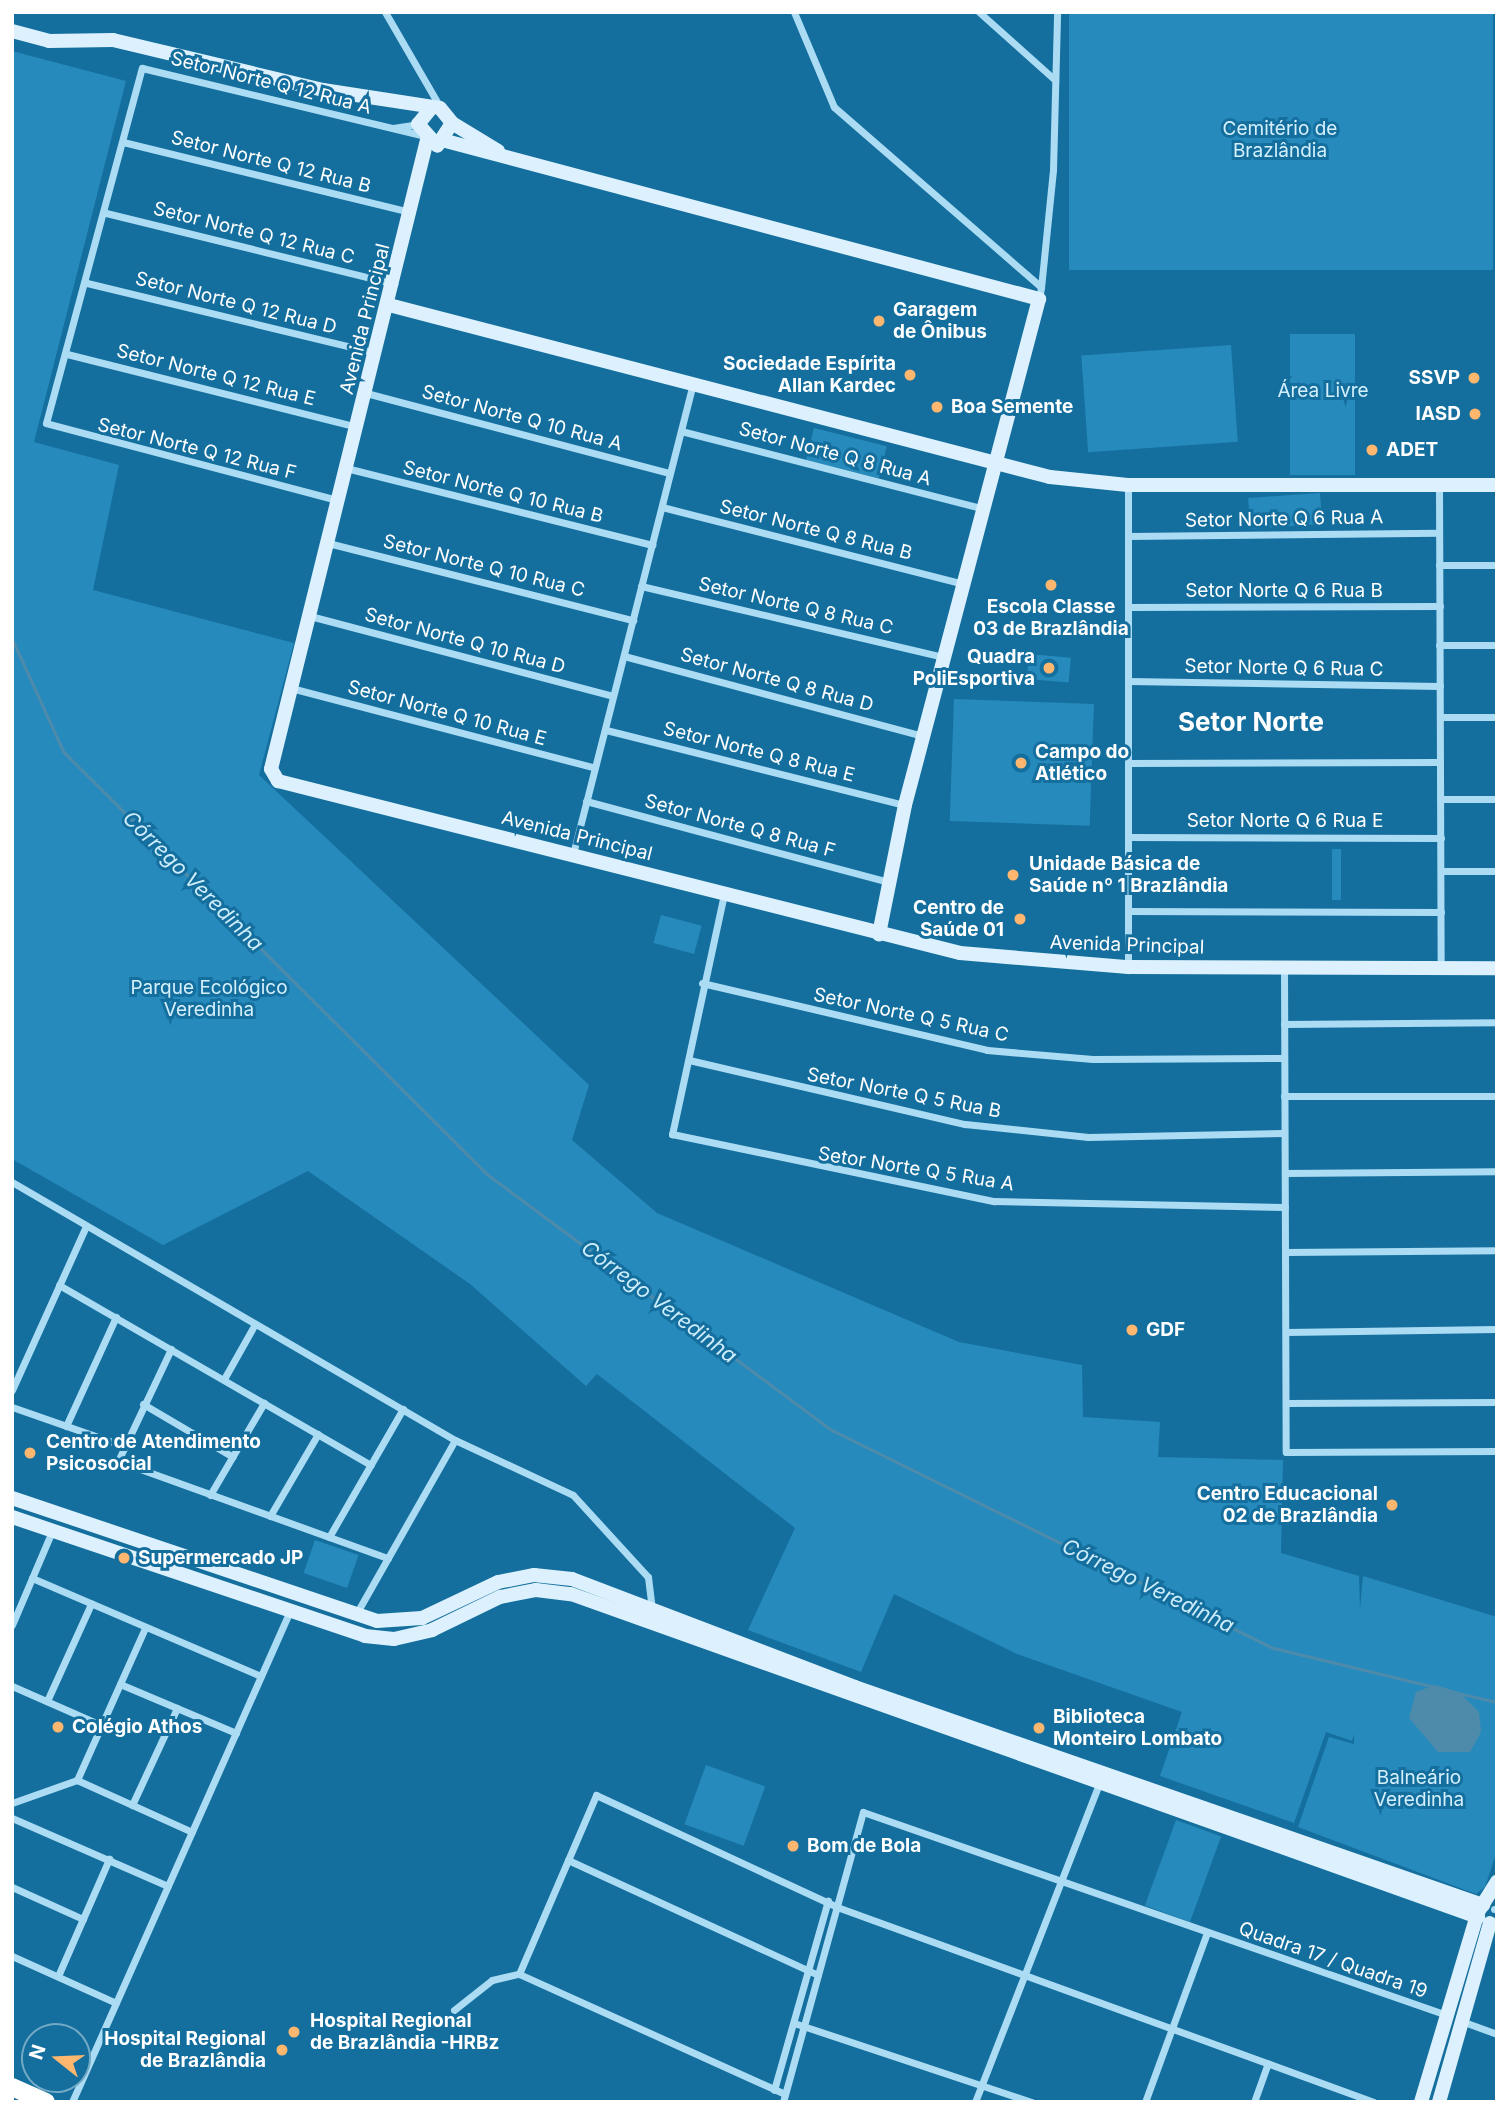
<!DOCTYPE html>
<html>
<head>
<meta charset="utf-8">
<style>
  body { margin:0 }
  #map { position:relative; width:1509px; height:2114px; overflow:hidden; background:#146f9e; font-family:Inter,sans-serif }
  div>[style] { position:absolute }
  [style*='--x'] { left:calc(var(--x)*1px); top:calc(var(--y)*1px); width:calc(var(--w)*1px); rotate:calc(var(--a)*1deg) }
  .green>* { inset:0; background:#278abc; transform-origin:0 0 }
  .water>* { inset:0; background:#4e8bab }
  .stream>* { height:2.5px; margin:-1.25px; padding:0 1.25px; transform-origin:1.25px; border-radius:1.25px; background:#4e8bab }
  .street>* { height:7px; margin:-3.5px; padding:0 3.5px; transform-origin:3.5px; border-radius:3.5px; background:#acdcf4 }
  .secondary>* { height:14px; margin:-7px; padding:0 7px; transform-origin:7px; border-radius:7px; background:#dcf1fd }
  .highway>* { height:18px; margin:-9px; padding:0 9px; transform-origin:9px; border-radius:9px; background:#fff }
  .dots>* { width:19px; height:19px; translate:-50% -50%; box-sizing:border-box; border:4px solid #146f9e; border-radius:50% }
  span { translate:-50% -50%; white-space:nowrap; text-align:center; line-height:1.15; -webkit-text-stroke:6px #146f9e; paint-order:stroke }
  .street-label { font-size:19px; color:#fff }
  .park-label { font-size:19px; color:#d4f0fd }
  .poi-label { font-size:19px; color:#fff; font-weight:700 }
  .left { translate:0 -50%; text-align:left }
  .right { translate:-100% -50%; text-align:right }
  .water-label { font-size:21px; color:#ceedfc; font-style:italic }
  .district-label { font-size:26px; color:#fff; font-weight:700 }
  .frame { position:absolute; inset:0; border:14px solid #fff; pointer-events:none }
  .north { position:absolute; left:21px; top:2023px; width:70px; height:70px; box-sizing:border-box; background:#146f9e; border:2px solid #72a9c5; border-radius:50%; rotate:288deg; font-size:19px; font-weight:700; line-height:28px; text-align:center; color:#fff }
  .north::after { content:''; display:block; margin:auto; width:24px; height:32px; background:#ffb66f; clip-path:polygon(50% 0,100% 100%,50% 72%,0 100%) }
</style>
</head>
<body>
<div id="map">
  <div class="green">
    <i style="left:1069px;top:12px;width:424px;height:258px"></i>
    <i style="clip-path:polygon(12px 51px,126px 81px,34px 442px,119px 465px,93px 590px,294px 643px,259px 775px,589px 1085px,572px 1140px,657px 1213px,959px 1342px,1082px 1365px,1083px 1417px,1160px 1422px,1158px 1457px,1283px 1460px,1281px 1553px,1359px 1576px,1360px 1609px,1363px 1576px,1497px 1617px,1497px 1851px,1485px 1887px,1476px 1894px,1298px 1827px,1329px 1737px,1354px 1744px,1354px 1734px,1352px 1741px,1326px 1732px,1294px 1823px,1160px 1776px,1182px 1712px,1017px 1654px,894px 1594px,861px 1672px,748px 1630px,795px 1528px,597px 1374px,586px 1386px,470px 1284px,308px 1171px,163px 1245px,12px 1159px)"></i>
    <i style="left:1355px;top:334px;width:141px;height:65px;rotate:90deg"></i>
    <i style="left:1231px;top:345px;width:97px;height:150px;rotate:86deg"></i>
    <i style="left:814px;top:428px;width:75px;height:33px;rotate:14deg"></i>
    <i style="left:1320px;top:493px;width:31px;height:72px;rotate:86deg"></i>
    <i style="left:1029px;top:654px;width:42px;height:25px;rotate:5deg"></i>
    <i style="left:954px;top:699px;width:140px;height:122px;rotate:2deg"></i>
    <i style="left:1332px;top:849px;width:9px;height:51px"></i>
    <i style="left:661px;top:915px;width:42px;height:29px;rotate:15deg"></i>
    <i style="left:315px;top:1540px;width:46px;height:35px;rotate:19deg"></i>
    <i style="left:706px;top:1765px;width:63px;height:63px;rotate:20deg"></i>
    <i style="left:1176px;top:1820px;width:48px;height:91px;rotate:20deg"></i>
  </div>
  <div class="water">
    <i style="clip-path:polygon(1435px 1685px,1459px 1692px,1479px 1712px,1481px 1732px,1470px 1752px,1438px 1752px,1409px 1718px,1416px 1692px)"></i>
  </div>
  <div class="stream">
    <i style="--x:12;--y:638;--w:125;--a:65.5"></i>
    <i style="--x:64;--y:752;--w:598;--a:44.93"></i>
    <i style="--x:487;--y:1174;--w:430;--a:36.6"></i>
    <i style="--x:832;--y:1430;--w:493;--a:26.3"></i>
    <i style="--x:1274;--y:1648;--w:162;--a:13.6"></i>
    <i style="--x:1458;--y:1693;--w:40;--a:13"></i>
  </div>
  <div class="street">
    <i style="--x:385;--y:12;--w:110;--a:59.9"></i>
    <i style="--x:794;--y:12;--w:103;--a:67.2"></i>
    <i style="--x:834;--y:107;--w:274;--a:41"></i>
    <i style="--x:1041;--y:287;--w:12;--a:99"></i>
    <i style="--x:979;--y:12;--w:102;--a:41.8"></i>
    <i style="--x:393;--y:128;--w:25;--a:-9"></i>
    <i style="--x:123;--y:142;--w:296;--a:13.7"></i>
    <i style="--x:106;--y:213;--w:297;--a:13.8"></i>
    <i style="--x:87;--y:283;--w:297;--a:13.6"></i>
    <i style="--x:1041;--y:288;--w:119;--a:-84.2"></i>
    <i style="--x:1053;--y:170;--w:158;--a:-88.5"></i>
    <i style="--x:67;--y:354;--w:299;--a:14.1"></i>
    <i style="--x:366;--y:393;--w:313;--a:14.8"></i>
    <i style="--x:681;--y:431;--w:310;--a:14.4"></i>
    <i style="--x:346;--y:468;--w:316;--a:14.1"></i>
    <i style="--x:1439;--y:485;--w:482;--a:89.8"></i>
    <i style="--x:337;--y:500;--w:301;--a:-165.2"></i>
    <i style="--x:46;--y:423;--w:368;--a:-74.9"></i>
    <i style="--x:142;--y:68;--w:287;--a:13.5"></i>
    <i style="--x:662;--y:507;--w:311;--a:14.3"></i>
    <i style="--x:1128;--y:536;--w:311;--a:-0.6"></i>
    <i style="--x:328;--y:543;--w:315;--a:14.2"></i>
    <i style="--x:1439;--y:565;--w:58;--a:0"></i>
    <i style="--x:641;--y:586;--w:310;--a:13.2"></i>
    <i style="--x:1128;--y:607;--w:312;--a:-0.2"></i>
    <i style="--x:310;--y:616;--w:313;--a:14.8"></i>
    <i style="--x:1439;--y:645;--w:58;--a:0"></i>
    <i style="--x:624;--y:656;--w:309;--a:15"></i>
    <i style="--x:1128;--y:681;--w:312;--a:0.9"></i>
    <i style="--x:291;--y:688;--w:314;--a:14.7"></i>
    <i style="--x:1440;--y:717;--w:57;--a:0"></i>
    <i style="--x:606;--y:730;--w:308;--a:14.1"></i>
    <i style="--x:1128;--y:763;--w:312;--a:-0.2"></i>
    <i style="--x:1440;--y:799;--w:57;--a:0"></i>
    <i style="--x:586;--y:801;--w:310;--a:15"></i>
    <i style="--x:1128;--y:837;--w:313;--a:0.2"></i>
    <i style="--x:573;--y:854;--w:485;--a:-75.7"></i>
    <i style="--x:1441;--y:871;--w:56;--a:0"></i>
    <i style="--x:724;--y:894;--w:246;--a:102.2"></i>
    <i style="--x:672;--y:1134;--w:329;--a:11.8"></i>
    <i style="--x:994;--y:1201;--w:291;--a:1.2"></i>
    <i style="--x:1128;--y:911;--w:313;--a:0.2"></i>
    <i style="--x:1128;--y:967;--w:482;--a:-90"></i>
    <i style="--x:1284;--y:967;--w:485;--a:89.8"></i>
    <i style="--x:1286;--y:1452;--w:211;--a:-0.3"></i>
    <i style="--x:702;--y:983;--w:293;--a:13.2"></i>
    <i style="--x:987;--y:1050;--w:106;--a:4.9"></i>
    <i style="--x:1093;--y:1059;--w:191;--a:-0.3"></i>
    <i style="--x:1284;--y:1024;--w:213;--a:-0.5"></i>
    <i style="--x:689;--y:1060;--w:283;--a:13.1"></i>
    <i style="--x:965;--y:1124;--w:124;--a:6"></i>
    <i style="--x:1088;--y:1137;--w:196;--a:-1.2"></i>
    <i style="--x:1284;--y:1096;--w:213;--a:0"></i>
    <i style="--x:1285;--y:1173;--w:212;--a:-0.5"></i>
    <i style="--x:12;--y:1182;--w:513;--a:30.22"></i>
    <i style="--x:455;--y:1440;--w:130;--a:25"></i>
    <i style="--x:573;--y:1495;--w:111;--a:47.6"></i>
    <i style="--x:648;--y:1577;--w:32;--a:83"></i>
    <i style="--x:1285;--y:1252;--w:212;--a:-0.5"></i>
    <i style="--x:59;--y:1285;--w:360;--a:30"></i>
    <i style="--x:1286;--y:1332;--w:211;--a:-0.8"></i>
    <i style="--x:171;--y:1349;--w:124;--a:115.3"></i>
    <i style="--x:118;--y:1461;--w:287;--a:19.8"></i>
    <i style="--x:224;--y:1379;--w:63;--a:-60.6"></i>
    <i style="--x:12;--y:1390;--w:180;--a:-65.7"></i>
    <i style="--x:1286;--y:1403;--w:211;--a:-0.3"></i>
    <i style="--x:143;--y:1404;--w:104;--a:30.5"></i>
    <i style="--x:12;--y:1407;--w:115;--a:19.2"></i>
    <i style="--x:66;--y:1426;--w:120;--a:-65.4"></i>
    <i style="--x:210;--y:1495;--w:107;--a:-59.6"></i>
    <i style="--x:270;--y:1516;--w:95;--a:-59.7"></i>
    <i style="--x:329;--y:1537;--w:148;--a:-60"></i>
    <i style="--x:32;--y:1578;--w:249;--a:23.2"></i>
    <i style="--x:355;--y:1616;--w:202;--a:-60.4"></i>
    <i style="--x:12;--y:1625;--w:102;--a:-66.9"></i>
    <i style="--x:120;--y:1684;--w:126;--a:22.9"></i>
    <i style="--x:12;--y:1686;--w:97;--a:23.7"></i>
    <i style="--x:47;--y:1701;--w:107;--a:-65.6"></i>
    <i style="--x:77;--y:1780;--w:167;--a:-65.9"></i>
    <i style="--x:77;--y:1780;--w:126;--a:24.3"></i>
    <i style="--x:12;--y:1803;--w:69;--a:-19.5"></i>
    <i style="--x:132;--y:1805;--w:107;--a:-65.1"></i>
    <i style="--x:12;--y:1818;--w:170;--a:23.6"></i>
    <i style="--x:568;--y:1860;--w:275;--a:24.7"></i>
    <i style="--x:12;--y:1887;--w:78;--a:24.3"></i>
    <i style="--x:1494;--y:1909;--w:3;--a:0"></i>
    <i style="--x:12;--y:1956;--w:114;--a:24.3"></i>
    <i style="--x:58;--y:1976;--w:128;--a:-66.4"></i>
    <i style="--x:454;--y:2010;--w:48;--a:-38.3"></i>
    <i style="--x:492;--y:1980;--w:28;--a:-13"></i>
    <i style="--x:1464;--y:2022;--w:35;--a:20"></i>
    <i style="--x:794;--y:2023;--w:251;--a:18.4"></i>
    <i style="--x:774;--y:2090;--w:197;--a:-74.1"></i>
    <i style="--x:785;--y:2094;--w:292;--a:-155.7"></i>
    <i style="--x:519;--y:1974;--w:195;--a:-66.7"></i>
    <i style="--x:596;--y:1795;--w:266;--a:24.9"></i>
    <i style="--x:837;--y:1907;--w:571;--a:19.96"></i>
    <i style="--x:72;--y:2102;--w:535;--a:-66.07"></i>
    <i style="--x:783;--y:2102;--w:301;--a:-74.6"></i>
    <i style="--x:863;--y:1812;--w:618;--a:19.17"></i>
    <i style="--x:975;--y:2102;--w:338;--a:-68.7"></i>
    <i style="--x:1145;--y:2102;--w:180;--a:-69.9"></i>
    <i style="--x:1254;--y:2102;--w:41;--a:-70.3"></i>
  </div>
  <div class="secondary">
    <i style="--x:12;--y:31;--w:38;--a:15"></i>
    <i style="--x:49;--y:41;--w:64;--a:-0.9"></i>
    <i style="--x:113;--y:40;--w:216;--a:13.4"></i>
    <i style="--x:323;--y:90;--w:118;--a:8.7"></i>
    <i style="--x:440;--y:108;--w:19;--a:51"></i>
    <i style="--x:452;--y:123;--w:27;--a:123"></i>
    <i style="--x:432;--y:107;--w:22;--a:129"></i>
    <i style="--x:418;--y:124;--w:24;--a:48"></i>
    <i style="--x:452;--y:123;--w:54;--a:31.3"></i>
    <i style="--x:427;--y:140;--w:648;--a:103.93"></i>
    <i style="--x:271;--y:769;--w:14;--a:60"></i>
    <i style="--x:278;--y:781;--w:703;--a:14.15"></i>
    <i style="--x:960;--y:953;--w:169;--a:4.8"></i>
    <i style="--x:1128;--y:967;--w:369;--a:0.2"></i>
    <i style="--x:442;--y:140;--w:618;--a:14.91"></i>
    <i style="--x:1039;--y:299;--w:523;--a:104.83"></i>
    <i style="--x:905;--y:805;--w:132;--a:101.4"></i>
    <i style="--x:389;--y:305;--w:683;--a:14.59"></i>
    <i style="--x:1050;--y:477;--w:78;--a:5.9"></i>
    <i style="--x:1128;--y:485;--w:369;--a:0"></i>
    <i style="--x:12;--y:1498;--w:385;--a:18.6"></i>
    <i style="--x:377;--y:1621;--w:45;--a:-3.8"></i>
    <i style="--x:422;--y:1618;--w:84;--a:-25.3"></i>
    <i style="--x:498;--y:1582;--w:37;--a:-11"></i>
    <i style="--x:534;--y:1575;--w:38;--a:6"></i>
    <i style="--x:572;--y:1579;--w:303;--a:20.9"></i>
    <i style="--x:855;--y:1687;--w:665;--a:19.14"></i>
    <i style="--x:12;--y:1517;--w:373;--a:18.6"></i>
    <i style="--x:365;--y:1636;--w:29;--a:6"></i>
    <i style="--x:394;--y:1639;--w:39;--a:-13"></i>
    <i style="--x:432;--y:1630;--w:76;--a:-25.9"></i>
    <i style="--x:500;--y:1597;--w:37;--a:-11"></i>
    <i style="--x:536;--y:1590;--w:35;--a:7"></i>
    <i style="--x:571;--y:1594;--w:963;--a:19.6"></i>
    <i style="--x:1421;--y:2102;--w:198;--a:-73.3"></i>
    <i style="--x:1478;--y:1912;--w:36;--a:-58"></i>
    <i style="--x:1439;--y:2102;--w:186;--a:-74.1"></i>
  </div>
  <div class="highway">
    <i style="--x:12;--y:2087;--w:37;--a:24"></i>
  </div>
  <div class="dots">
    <i style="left:879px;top:321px;background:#ffb66f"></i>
    <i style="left:910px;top:375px;background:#ffb66f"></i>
    <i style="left:1474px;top:378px;background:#ffb66f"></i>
    <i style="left:937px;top:407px;background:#ffb66f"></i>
    <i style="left:1475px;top:414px;background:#ffb66f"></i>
    <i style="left:1372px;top:450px;background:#ffb66f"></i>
    <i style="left:1051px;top:585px;background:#ffb66f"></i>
    <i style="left:1049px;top:668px;background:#ffb66f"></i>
    <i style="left:1021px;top:763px;background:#ffb66f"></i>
    <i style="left:1013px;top:875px;background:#ffb66f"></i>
    <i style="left:1020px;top:919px;background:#ffb66f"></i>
    <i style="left:1132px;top:1330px;background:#ffb66f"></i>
    <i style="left:30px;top:1453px;background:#ffb66f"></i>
    <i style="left:1392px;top:1505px;background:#ffb66f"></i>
    <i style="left:124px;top:1558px;background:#ffb66f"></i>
    <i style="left:58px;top:1727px;background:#ffb66f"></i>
    <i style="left:1039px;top:1728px;background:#ffb66f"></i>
    <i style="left:793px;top:1846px;background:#ffb66f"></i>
    <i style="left:294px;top:2032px;background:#ffb66f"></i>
    <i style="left:282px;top:2050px;background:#ffb66f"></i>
  </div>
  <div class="street-label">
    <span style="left:271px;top:83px;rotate:14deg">Setor Norte Q 12 Rua A</span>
    <span style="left:271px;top:162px;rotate:14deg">Setor Norte Q 12 Rua B</span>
    <span style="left:254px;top:233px;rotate:14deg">Setor Norte Q 12 Rua C</span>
    <span style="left:236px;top:303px;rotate:14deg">Setor Norte Q 12 Rua D</span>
    <span style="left:365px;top:319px;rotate:-76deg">Avenida Principal</span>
    <span style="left:216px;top:375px;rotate:14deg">Setor Norte Q 12 Rua E</span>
    <span style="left:522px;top:418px;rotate:15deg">Setor Norte Q 10 Rua A</span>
    <span style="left:197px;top:449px;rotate:14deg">Setor Norte Q 12 Rua F</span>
    <span style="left:835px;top:454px;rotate:15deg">Setor Norte Q 8 Rua A</span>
    <span style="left:503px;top:492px;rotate:14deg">Setor Norte Q 10 Rua B</span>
    <span style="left:1284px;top:519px;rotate:-1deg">Setor Norte Q 6 Rua A</span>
    <span style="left:816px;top:530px;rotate:14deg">Setor Norte Q 8 Rua B</span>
    <span style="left:484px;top:566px;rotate:14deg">Setor Norte Q 10 Rua C</span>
    <span style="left:1284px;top:591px">Setor Norte Q 6 Rua B</span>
    <span style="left:796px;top:606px;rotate:13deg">Setor Norte Q 8 Rua C</span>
    <span style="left:465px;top:641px;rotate:15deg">Setor Norte Q 10 Rua D</span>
    <span style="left:1284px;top:668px;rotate:1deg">Setor Norte Q 6 Rua C</span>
    <span style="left:777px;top:680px;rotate:15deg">Setor Norte Q 8 Rua D</span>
    <span style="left:447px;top:713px;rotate:15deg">Setor Norte Q 10 Rua E</span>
    <span style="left:759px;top:752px;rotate:14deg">Setor Norte Q 8 Rua E</span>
    <span style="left:1285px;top:821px">Setor Norte Q 6 Rua E</span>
    <span style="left:740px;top:826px;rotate:15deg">Setor Norte Q 8 Rua F</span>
    <span style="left:577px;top:836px;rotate:14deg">Avenida Principal</span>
    <span style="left:1127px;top:945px;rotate:2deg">Avenida Principal</span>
    <span style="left:911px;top:1015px;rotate:12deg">Setor Norte Q 5 Rua C</span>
    <span style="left:904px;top:1093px;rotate:11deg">Setor Norte Q 5 Rua B</span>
    <span style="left:916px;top:1169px;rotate:9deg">Setor Norte Q 5 Rua A</span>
    <span style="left:1333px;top:1960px;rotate:19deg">Quadra 17 / Quadra 19</span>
  </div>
  <div class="park-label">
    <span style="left:1280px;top:140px">Cemitério de<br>Brazlândia</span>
    <span style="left:1323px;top:391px">Área Livre</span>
    <span style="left:209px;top:999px">Parque Ecológico<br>Veredinha</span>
    <span style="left:1419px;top:1789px">Balneário<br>Veredinha</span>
  </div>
  <div class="poi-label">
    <span class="left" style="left:893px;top:321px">Garagem<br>de Ônibus</span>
    <span class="right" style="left:896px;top:375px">Sociedade Espírita<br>Allan Kardec</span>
    <span class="right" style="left:1460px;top:378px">SSVP</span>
    <span class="left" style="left:951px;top:407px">Boa Semente</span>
    <span class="right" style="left:1461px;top:414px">IASD</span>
    <span class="left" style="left:1386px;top:450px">ADET</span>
    <span style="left:1051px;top:618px">Escola Classe<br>03 de Brazlândia</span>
    <span class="right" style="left:1035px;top:668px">Quadra<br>PoliEsportiva</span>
    <span class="left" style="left:1035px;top:763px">Campo do<br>Atlético</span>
    <span class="left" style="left:1029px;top:875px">Unidade Básica de<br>Saúde nº 1 Brazlândia</span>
    <span class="right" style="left:1004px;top:919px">Centro de<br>Saúde 01</span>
    <span class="left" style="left:1146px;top:1330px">GDF</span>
    <span class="left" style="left:46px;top:1453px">Centro de Atendimento<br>Psicosocial</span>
    <span class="right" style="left:1378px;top:1505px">Centro Educacional<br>02 de Brazlândia</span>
    <span class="left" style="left:138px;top:1558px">Supermercado JP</span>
    <span class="left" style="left:1053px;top:1728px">Biblioteca<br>Monteiro Lombato</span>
    <span class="left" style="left:72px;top:1727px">Colégio Athos</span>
    <span class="left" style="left:807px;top:1846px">Bom de Bola</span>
    <span class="left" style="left:310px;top:2032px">Hospital Regional<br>de Brazlândia -HRBz</span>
    <span class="right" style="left:266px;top:2050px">Hospital Regional<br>de Brazlândia</span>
  </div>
  <div class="water-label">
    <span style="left:193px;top:881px;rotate:45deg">Córrego Veredinha</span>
    <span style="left:659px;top:1302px;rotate:37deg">Córrego Veredinha</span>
    <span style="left:1148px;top:1586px;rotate:26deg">Córrego Veredinha</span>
  </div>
  <div class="district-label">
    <span style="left:1251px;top:722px">Setor Norte</span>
  </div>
  <div class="frame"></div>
  <div class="north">N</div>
</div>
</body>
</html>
